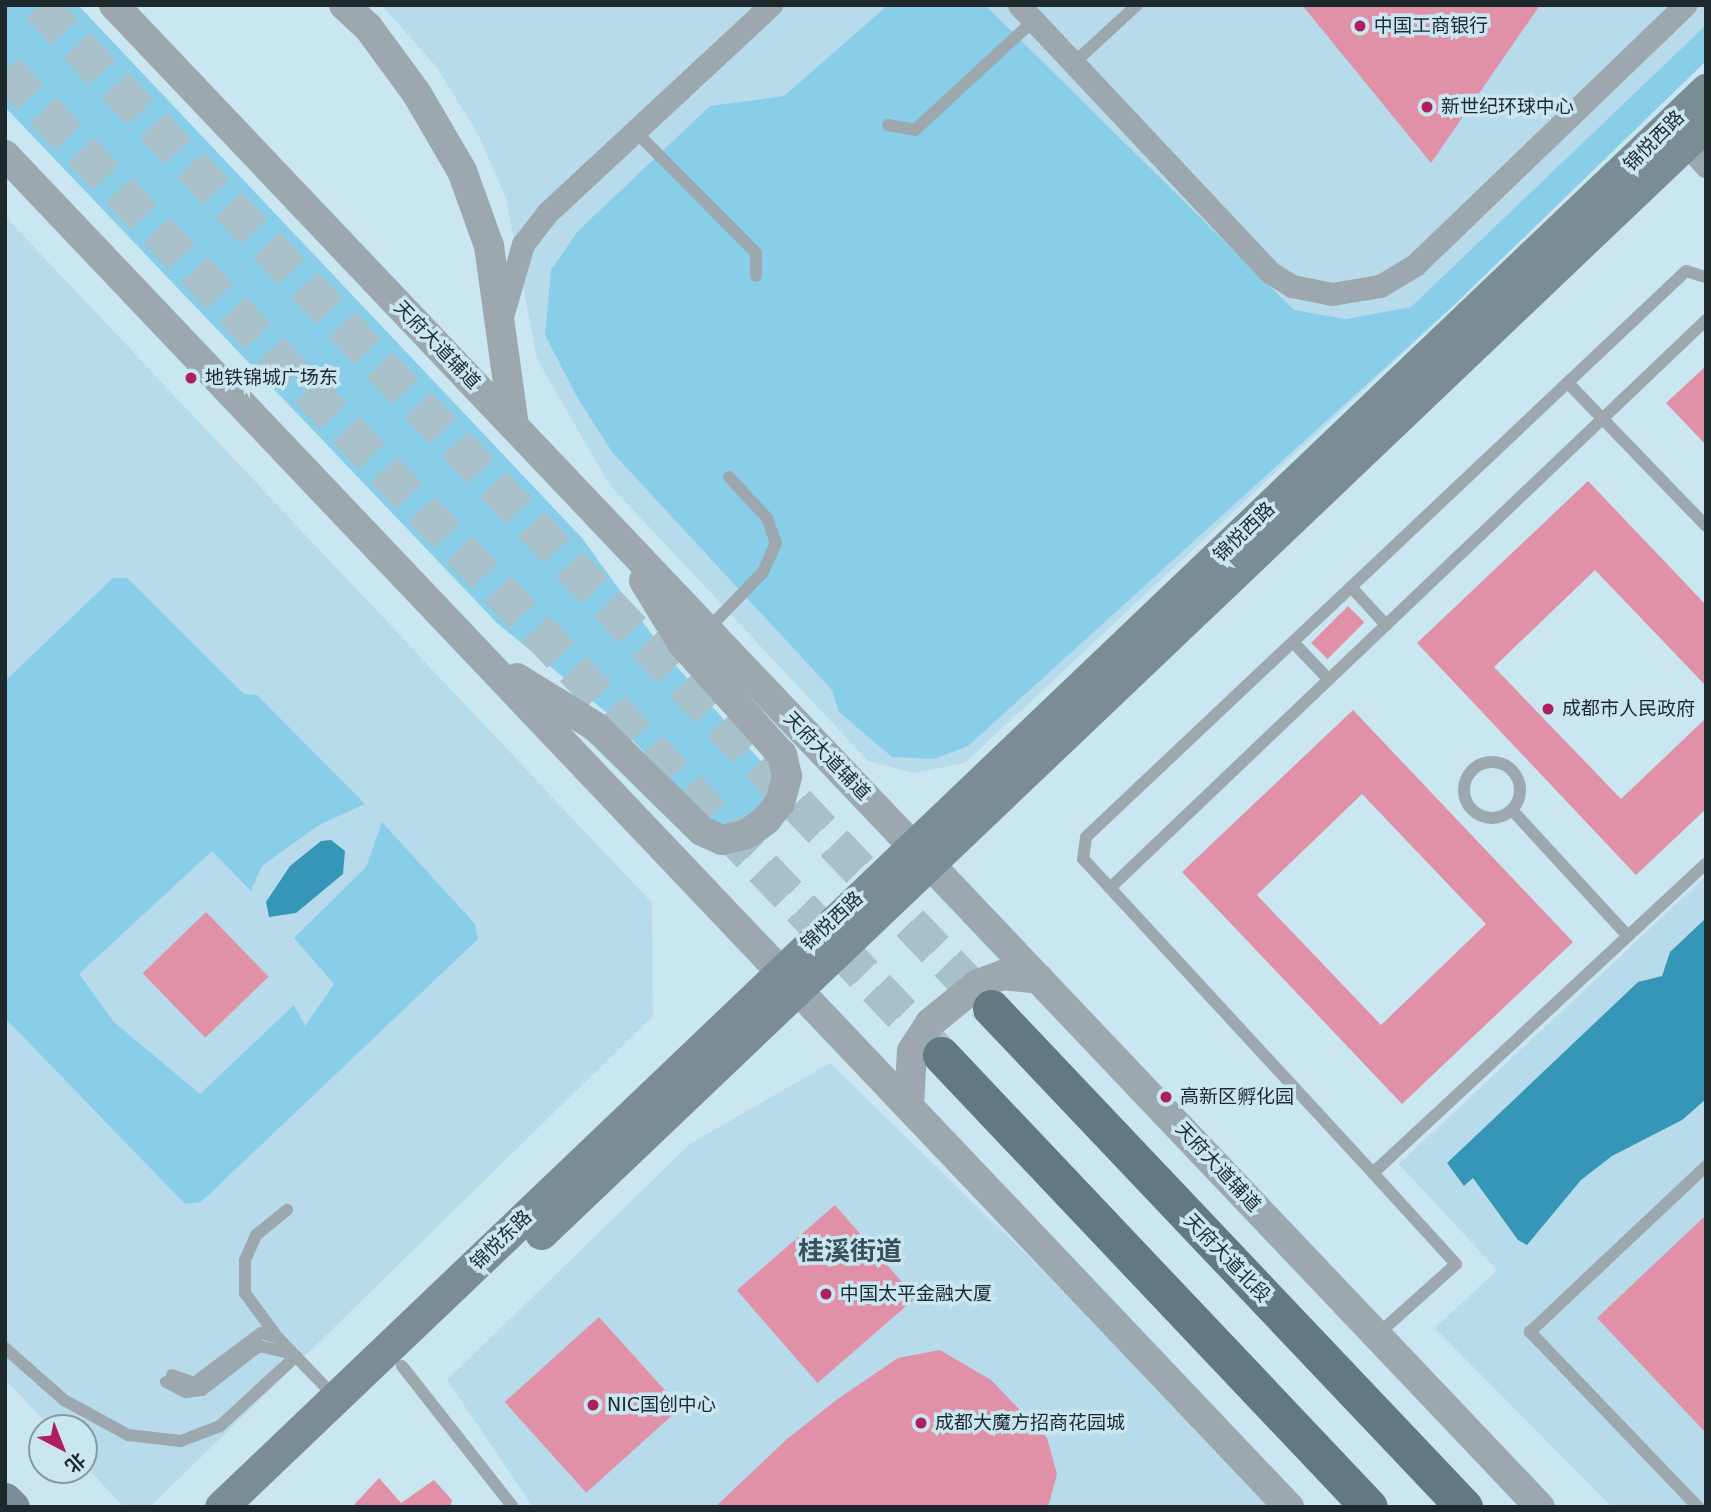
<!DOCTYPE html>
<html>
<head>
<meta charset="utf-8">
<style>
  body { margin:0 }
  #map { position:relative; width:1711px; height:1512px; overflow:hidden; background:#c9e6f1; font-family:"DejaVu Sans","Noto Sans SC",sans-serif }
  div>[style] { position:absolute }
  .built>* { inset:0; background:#b7dbea }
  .green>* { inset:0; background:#89cee9 }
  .water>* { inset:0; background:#3696b7 }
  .building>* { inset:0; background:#e091a8; transform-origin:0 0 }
  .primary-tunnel>* { height:37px; margin-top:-18.5px; transform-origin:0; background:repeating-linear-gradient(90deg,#a7c0ca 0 37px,transparent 0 55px) }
  .service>* { height:12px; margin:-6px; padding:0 6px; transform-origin:6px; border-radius:6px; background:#9ca8ad }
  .service>.ring { margin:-6px; padding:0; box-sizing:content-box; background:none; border:12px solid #9ca8ad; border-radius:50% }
  .minor>* { height:23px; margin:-11.5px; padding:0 11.5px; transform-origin:11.5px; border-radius:11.5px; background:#9ca8ad }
  .tertiary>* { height:30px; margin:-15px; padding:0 15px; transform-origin:15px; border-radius:15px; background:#9ca8ad }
  .secondary>* { height:33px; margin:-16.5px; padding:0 16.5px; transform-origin:16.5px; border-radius:16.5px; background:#7b8d94 }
  .primary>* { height:37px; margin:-18.5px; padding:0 18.5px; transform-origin:18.5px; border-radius:18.5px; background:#637982 }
  .dots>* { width:19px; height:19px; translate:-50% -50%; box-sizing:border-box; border:4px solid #c9e6f1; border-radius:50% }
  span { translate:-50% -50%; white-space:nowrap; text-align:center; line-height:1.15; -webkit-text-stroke:7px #c9e6f1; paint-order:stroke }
  .poi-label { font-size:19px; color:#1e292e }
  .left { translate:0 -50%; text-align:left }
  .street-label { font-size:19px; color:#1e292e }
  .district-label { font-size:26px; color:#39515b; font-weight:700 }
  .frame { position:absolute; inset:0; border:7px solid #1e292e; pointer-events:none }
  .north { position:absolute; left:28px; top:1414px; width:70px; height:70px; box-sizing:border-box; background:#c9e6f1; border:2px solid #859aa3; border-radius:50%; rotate:138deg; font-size:19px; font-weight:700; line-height:28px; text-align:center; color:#1e292e }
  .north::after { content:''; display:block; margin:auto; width:24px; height:32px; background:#ad205d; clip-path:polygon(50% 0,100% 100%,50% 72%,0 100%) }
</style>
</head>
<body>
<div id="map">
  <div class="built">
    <div style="clip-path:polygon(381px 5px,1706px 5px,1706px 61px,1453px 306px,965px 763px,914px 773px,868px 761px,609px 484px,537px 359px,506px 198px,479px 136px,436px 66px)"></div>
    <div style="clip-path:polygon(5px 216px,652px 903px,653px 1016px,150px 1507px,124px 1507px,84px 1464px,84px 1428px,51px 1428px,5px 1379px)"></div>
    <div style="clip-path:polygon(1706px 876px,1706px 1507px,1612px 1507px,1435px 1328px,1497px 1270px,1399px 1164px)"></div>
    <div style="clip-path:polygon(830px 1063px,1151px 1376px,1271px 1507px,533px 1507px,447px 1380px,690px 1144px)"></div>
  </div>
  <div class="green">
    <div style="clip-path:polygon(5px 5px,78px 5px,582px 538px,669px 658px,776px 778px,751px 827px,713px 826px,607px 713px,497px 623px,5px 107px)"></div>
    <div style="clip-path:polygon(888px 5px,985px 5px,1294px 310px,1346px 319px,1411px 307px,1706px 25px,1706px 61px,1453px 306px,968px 746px,934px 759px,892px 757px,839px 712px,832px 690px,612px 452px,577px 397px,545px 335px,551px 270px,578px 231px,710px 106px,784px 96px)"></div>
    <div style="clip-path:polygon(113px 578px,127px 578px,244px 694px,257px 695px,365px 804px,319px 825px,262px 866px,251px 891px,212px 851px,79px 974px,114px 1022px,200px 1094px,294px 1005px,305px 1026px,334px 984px,294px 938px,366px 867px,382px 822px,475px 924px,478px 939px,201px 1202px,185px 1204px,5px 1018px,5px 681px)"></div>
  </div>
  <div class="water">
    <div style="clip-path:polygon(331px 840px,345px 851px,343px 874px,296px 913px,269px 917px,266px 902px,290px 866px,321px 841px)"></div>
    <div style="clip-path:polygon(1706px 918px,1706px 1099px,1682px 1120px,1612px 1156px,1581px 1180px,1527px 1245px,1518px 1240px,1473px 1178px,1464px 1186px,1447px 1163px,1638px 982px,1662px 976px,1670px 952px)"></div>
  </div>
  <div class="building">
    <div style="clip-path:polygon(1302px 5px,1540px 5px,1431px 163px)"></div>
    <div style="clip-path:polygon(1706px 366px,1706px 445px,1666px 403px)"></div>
    <div style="clip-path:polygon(1588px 481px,1706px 605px,1706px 686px,1595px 570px,1494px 667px,1621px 799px,1706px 718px,1706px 809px,1636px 875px,1417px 643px)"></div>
    <div style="left:1348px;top:606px;width:23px;height:52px;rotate:45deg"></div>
    <div style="clip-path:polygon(evenodd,1353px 710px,1573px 942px,1402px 1104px,1182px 872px,1353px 710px,1362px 794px,1486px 924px,1381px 1025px,1257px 895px,1362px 794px)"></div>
    <div style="left:206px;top:912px;width:90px;height:88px;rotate:46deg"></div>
    <div style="left:835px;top:1205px;width:123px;height:130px;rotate:49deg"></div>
    <div style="clip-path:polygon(1706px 1215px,1706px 1433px,1597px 1318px)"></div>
    <div style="left:599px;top:1317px;width:122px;height:127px;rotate:48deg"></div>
    <div style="clip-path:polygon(940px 1350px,991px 1380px,1047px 1438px,1057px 1474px,1048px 1507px,715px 1507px,787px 1439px,839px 1398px,898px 1358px)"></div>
    <div style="clip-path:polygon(379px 1478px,401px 1503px,434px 1480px,452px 1500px,451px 1505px,352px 1507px)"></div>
  </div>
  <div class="primary-tunnel">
    <div style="left:39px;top:5px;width:1383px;rotate:46.49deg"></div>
    <div style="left:5px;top:70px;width:1359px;rotate:46.46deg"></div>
  </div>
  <div class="service">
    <div style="left:1076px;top:61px;width:83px;rotate:-42.6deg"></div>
    <div style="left:888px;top:125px;width:27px;rotate:10deg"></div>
    <div style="left:915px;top:130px;width:162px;rotate:-42.7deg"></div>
    <div style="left:636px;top:132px;width:170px;rotate:45.2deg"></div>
    <div style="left:756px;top:253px;width:23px;rotate:90deg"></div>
    <div style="left:1568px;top:383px;width:199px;rotate:46deg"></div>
    <div style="left:1351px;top:587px;width:52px;rotate:47.4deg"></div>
    <div style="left:708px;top:629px;width:79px;rotate:-46deg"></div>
    <div style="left:763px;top:572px;width:32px;rotate:-66deg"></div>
    <div style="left:776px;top:543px;width:27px;rotate:-110deg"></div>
    <div style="left:767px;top:518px;width:56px;rotate:-132.8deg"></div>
    <div style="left:1293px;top:642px;width:52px;rotate:46.5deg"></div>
    <div class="ring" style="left:1464px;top:762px;width:44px;height:44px"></div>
    <div style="left:1512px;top:810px;width:171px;rotate:47.4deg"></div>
    <div style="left:1110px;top:888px;width:823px;rotate:-43.62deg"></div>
    <div style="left:1373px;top:1173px;width:427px;rotate:-132.7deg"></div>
    <div style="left:1083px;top:859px;width:22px;rotate:-82deg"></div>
    <div style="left:1086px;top:837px;width:825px;rotate:-43.33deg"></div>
    <div style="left:1686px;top:271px;width:21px;rotate:17deg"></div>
    <div style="left:1377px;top:1335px;width:106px;rotate:-41.9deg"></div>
    <div style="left:1456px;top:1264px;width:123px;rotate:-132.4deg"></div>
    <div style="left:1373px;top:1173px;width:454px;rotate:-42.9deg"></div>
    <div style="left:278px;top:1338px;width:56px;rotate:-126.3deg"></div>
    <div style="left:245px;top:1293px;width:33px;rotate:-90deg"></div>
    <div style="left:245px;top:1260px;width:27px;rotate:-66deg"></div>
    <div style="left:256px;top:1235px;width:40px;rotate:-39deg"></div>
    <div style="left:5px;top:1348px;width:79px;rotate:41.4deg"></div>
    <div style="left:64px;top:1400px;width:73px;rotate:28.7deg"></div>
    <div style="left:128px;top:1435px;width:53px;rotate:6.5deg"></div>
    <div style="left:181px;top:1441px;width:42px;rotate:-21deg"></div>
    <div style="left:220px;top:1426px;width:103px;rotate:-42.6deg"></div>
    <div style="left:402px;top:1366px;width:179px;rotate:51.8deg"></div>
    <div style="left:172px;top:1375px;width:23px;rotate:20deg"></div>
    <div style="left:194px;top:1383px;width:84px;rotate:-36.7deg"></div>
    <div style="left:261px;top:1333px;width:18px;rotate:16deg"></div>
    <div style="left:278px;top:1338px;width:83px;rotate:46deg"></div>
    <div style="left:166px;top:1382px;width:22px;rotate:27deg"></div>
    <div style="left:186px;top:1392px;width:16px;rotate:-7deg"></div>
    <div style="left:202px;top:1390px;width:72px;rotate:-37.7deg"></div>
    <div style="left:259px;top:1346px;width:32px;rotate:13deg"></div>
    <div style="left:1698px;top:1507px;width:243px;rotate:-133.8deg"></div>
    <div style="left:1530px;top:1332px;width:242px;rotate:-43.3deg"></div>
  </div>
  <div class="minor">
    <div style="left:1019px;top:5px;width:368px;rotate:46.8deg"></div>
    <div style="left:1271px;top:273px;width:25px;rotate:32deg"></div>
    <div style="left:1292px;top:286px;width:41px;rotate:11.3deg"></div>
    <div style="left:1332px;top:294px;width:49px;rotate:-9.5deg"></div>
    <div style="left:1380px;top:286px;width:41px;rotate:-31deg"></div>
    <div style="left:1415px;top:265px;width:375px;rotate:-43.9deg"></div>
    <div style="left:1686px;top:144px;width:30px;rotate:48deg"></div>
    <div style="left:503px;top:313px;width:72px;rotate:-73.8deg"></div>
    <div style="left:523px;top:244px;width:39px;rotate:-52deg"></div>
    <div style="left:547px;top:213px;width:306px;rotate:-42.9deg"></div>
  </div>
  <div class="tertiary">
    <div style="left:114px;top:5px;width:2071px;rotate:46.49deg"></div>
    <div style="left:344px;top:5px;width:33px;rotate:43deg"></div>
    <div style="left:368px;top:27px;width:83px;rotate:53.8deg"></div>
    <div style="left:417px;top:94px;width:89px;rotate:59.7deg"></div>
    <div style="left:462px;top:171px;width:80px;rotate:70.2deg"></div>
    <div style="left:489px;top:246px;width:182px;rotate:82.1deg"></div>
    <div style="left:5px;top:155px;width:1865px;rotate:46.48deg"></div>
    <div style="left:517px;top:678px;width:93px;rotate:31.8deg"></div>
    <div style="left:596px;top:727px;width:148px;rotate:44.5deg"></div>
    <div style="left:702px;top:831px;width:22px;rotate:24deg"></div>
    <div style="left:722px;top:840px;width:26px;rotate:-13deg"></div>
    <div style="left:747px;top:834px;width:24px;rotate:-36deg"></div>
    <div style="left:766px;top:820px;width:22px;rotate:-51deg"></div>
    <div style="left:780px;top:803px;width:28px;rotate:-75deg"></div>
    <div style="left:787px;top:776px;width:22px;rotate:-103deg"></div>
    <div style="left:782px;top:755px;width:150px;rotate:-131.8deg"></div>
    <div style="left:682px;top:643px;width:73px;rotate:-121.5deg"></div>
    <div style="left:909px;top:1106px;width:55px;rotate:-86.9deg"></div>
    <div style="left:912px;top:1051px;width:33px;rotate:-57deg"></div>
    <div style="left:930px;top:1023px;width:62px;rotate:-39.1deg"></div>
    <div style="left:978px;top:984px;width:27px;rotate:-20deg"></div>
    <div style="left:1003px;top:975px;width:36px;rotate:6deg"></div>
  </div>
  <div class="secondary">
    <div style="left:541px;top:1233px;width:1608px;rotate:-43.59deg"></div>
    <div style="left:5px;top:1499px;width:11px;rotate:45deg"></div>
    <div style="left:221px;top:1507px;width:2053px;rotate:-43.66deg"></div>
  </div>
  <div class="primary">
    <div style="left:991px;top:1008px;width:688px;rotate:46.53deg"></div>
    <div style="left:941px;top:1055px;width:622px;rotate:46.56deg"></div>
  </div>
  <div class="dots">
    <div style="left:1360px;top:26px;background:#ad205d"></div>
    <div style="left:1427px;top:107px;background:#ad205d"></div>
    <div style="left:191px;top:378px;background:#ad205d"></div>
    <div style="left:1548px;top:709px;background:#ad205d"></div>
    <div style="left:1166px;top:1097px;background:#ad205d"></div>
    <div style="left:826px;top:1294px;background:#ad205d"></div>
    <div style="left:593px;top:1405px;background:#ad205d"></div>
    <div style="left:921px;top:1423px;background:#ad205d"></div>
  </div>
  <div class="poi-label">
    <span class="left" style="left:1374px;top:26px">中国工商银行</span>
    <span class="left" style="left:1441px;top:107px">新世纪环球中心</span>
    <span class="left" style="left:205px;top:378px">地铁锦城广场东</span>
    <span class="left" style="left:1562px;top:709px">成都市人民政府</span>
    <span class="left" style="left:1180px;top:1097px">高新区孵化园</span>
    <span class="left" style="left:840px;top:1294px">中国太平金融大厦</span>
    <span class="left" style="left:607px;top:1405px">NIC国创中心</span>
    <span class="left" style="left:935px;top:1423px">成都大魔方招商花园城</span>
  </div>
  <div class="street-label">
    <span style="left:1654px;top:141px;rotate:-45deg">锦悦西路</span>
    <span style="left:437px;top:345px;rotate:46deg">天府大道辅道</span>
    <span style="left:1244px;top:532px;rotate:-44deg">锦悦西路</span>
    <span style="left:827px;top:756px;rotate:46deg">天府大道辅道</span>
    <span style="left:832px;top:921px;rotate:-43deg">锦悦西路</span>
    <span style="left:1218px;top:1167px;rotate:47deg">天府大道辅道</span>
    <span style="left:501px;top:1240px;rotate:-44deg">锦悦东路</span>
    <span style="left:1227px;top:1258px;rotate:46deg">天府大道北段</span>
  </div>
  <div class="district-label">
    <span style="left:850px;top:1252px">桂溪街道</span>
  </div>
  <div class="frame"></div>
  <div class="north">北</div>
</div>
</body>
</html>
